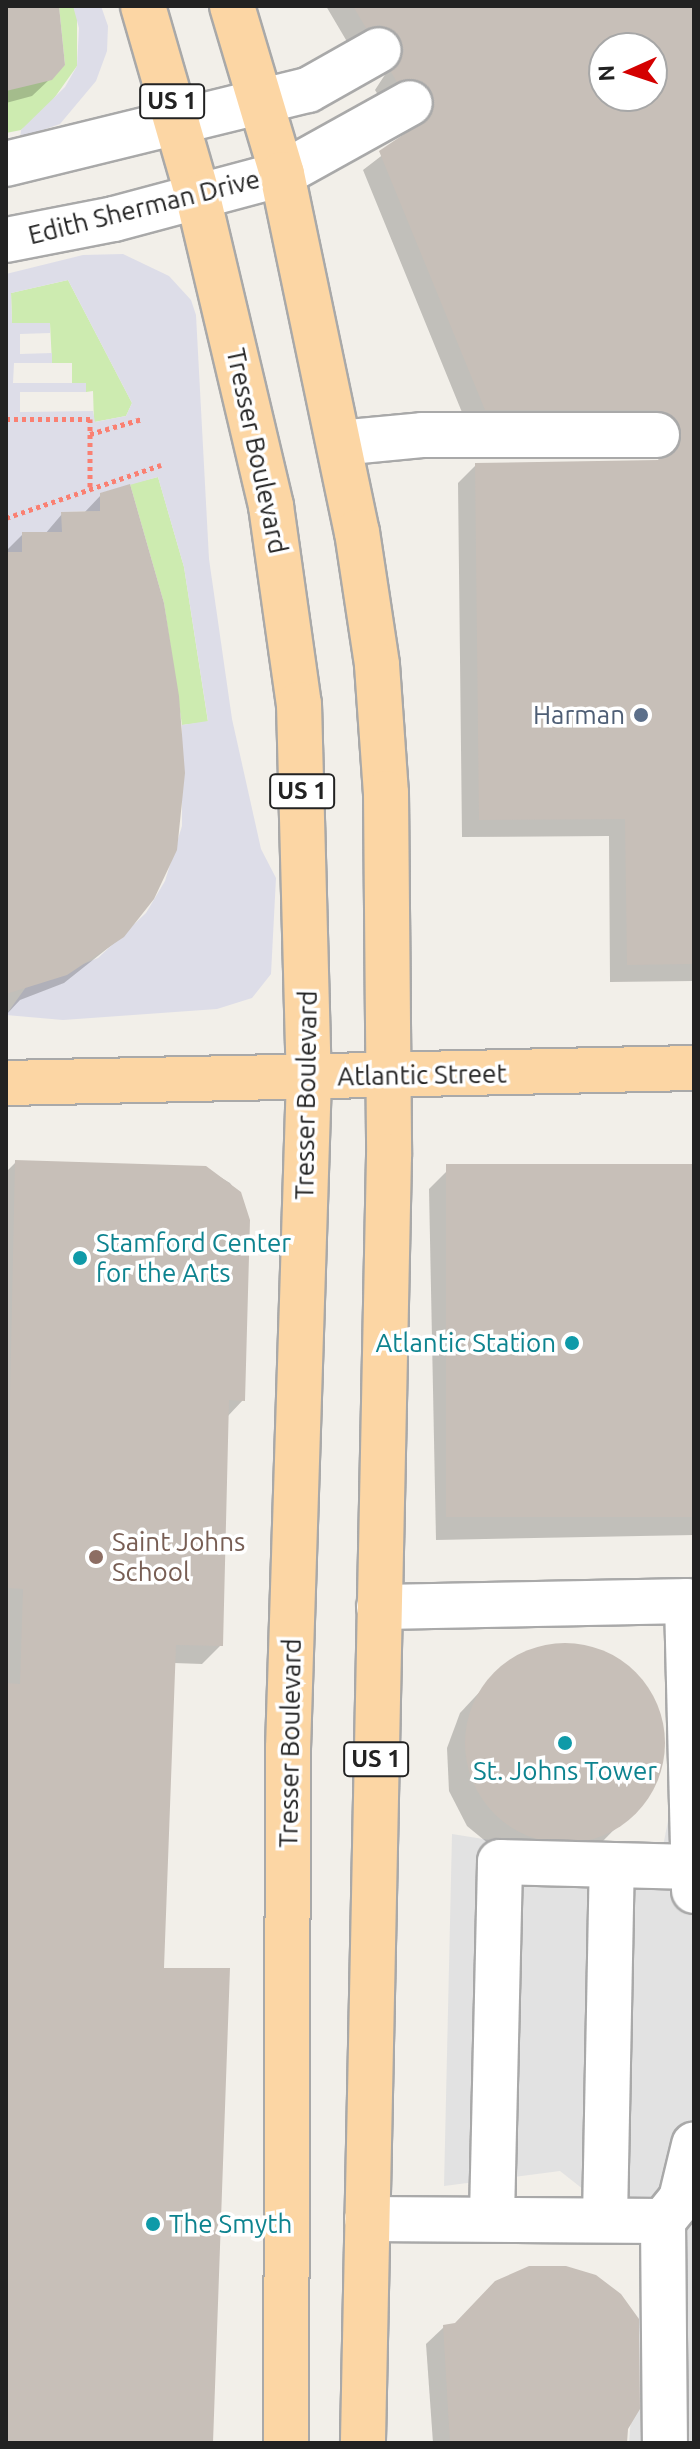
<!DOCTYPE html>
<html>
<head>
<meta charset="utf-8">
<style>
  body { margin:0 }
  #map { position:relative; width:700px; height:2449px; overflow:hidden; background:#f2efe9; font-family:Ubuntu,sans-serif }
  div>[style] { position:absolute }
  .grass>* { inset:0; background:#cdebb0 }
  .parking>* { inset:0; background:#e2e2e2 }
  .plaza>* { inset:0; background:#dddde8 }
  .shadow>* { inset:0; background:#0003 }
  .building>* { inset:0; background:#c7bfb8; transform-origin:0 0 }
  .round { border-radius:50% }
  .path>* { height:5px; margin-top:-2.5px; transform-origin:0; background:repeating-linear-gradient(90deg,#fa8072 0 4px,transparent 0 8px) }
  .roads { filter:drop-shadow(2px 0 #a9a9a9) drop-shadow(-2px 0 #a9a9a9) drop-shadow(0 2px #a9a9a9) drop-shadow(0 -2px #a9a9a9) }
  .minor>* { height:44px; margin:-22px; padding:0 22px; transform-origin:22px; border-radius:22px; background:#fff }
  .major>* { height:44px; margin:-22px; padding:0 22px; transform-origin:22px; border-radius:22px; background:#fcd6a4 }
  .dots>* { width:22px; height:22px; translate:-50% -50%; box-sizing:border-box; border:4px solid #fff; border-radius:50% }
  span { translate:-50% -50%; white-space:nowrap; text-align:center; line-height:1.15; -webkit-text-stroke:7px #fff; paint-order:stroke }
  .shield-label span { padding:2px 6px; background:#fff; border:2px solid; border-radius:6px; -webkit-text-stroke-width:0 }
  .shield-label { font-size:24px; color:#222; font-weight:700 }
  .street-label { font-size:26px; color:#222 }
  .service-label { font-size:26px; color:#4e5e75 }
  .right { translate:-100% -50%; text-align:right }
  .culture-label { font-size:26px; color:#0d838f }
  .left { translate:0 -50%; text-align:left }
  .education-label { font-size:26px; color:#785e54 }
  .frame { position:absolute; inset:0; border:8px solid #222; pointer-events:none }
  .north { position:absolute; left:588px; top:32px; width:80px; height:80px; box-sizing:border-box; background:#fff; border:2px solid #a7a7a7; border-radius:50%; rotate:267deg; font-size:22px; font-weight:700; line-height:32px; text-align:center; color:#222 }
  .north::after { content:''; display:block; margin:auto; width:28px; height:36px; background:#d40000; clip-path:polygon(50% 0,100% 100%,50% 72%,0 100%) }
</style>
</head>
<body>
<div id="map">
  <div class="grass">
    <div style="clip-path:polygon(59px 6px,73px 6px,77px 13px,77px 66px,45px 111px,21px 130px,6px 133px,6px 91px,65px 65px)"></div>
    <div style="clip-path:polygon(68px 280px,132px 403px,126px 416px,94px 422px,93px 391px,86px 392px,86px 383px,72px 383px,72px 363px,52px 363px,50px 323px,12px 323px,11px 293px)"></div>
    <div style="clip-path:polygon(158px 477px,184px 567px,208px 722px,182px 725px,164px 603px,130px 484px)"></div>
  </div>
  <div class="parking">
    <div style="clip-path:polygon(691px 1703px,694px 2443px,629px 2443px,645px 2238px,560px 2171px,444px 2186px,452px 1834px,659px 1867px)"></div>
  </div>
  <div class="plaza">
    <div style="clip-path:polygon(73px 6px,101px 6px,108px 26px,107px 51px,96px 81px,60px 124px,20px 138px,21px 130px,65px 87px,77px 66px,79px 28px)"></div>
    <div style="clip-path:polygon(evenodd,123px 254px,169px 276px,191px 300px,196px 315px,209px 559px,232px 719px,261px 849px,276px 878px,271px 974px,252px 998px,217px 1009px,63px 1020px,6px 1015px,26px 987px,98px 958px,146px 913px,165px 881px,182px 826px,182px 725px,208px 721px,184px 567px,158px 477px,101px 493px,100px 511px,62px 512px,62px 532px,22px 532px,22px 552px,6px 552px,6px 274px,83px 255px,123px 254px,68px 280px,132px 403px,126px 416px,95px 422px,93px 411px,20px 412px,20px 392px,86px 392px,86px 383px,13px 383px,14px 363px,52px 363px,52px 353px,20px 354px,20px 334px,50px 333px,50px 323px,12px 323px,11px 293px,68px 280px)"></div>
  </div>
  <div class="shadow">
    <div style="clip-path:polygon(6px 6px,57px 6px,50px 79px,32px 96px,6px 103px)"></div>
    <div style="clip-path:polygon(evenodd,326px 6px,694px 6px,694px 981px,610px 982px,609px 836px,462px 837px,458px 483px,476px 465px,658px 462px,662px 441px,468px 427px,363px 170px,415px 130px,416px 109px,380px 98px,375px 90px,388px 70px,349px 45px,326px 6px,604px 48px,652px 48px,652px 96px,604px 96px,604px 48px)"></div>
    <div style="clip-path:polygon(101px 495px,123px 936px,64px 983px,20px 1000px,6px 1015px,6px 551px,23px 534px,45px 534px,62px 514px,83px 514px)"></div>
    <div style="clip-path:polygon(16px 1162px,205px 1168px,230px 1183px,244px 1202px,243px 1400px,227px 1417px,221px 1645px,202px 1664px,174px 1663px,162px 1970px,211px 2443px,6px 2443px,6px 1172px)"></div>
    <div style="clip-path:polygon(694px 1166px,694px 1535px,436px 1540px,429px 1189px,447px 1171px)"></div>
    <div style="clip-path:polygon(579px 1647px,610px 1657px,643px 1683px,658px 1714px,663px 1749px,648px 1795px,601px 1843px,495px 1849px,467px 1826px,449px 1791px,447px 1748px,460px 1713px,501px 1669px,535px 1649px)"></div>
    <div style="clip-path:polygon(444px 2327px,626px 2428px,625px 2443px,433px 2443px,426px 2344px)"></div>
  </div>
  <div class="building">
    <div style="clip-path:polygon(6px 6px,59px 6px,65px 65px,52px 80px,6px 91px)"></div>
    <div style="clip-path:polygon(evenodd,353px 6px,694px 6px,694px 964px,627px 965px,625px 819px,479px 820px,475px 463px,658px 460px,679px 447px,679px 423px,657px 410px,485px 410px,379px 151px,431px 116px,432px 92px,422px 81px,397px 82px,391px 72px,404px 51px,400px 37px,380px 25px,366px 28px,353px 6px,604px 48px,652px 48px,652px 96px,604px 96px,604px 48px)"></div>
    <div style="clip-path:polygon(130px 484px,164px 603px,179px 696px,185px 773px,177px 850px,154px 899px,124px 937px,67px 975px,6px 994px,6px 552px,22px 552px,22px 532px,62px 532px,61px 512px,100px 511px,100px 493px)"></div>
    <div style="clip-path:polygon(15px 1160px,206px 1166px,241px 1192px,250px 1220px,245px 1401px,229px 1400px,223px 1646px,176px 1645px,164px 1968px,230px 1968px,213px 2443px,6px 2443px,6px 1683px,20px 1684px,23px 1589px,6px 1588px)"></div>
    <div style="left:694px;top:1164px;width:353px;height:248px;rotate:90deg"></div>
    <div class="round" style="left:465px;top:1643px;width:200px;height:200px"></div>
    <div style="clip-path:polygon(529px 2266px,566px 2266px,596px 2275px,621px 2294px,639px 2319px,640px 2409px,628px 2429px,627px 2443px,450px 2443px,443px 2325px,455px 2323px,495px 2281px)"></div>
  </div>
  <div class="path">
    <div style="left:6px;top:419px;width:84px"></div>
    <div style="left:90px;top:419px;width:70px;rotate:90deg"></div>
    <div style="left:90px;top:434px;width:54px;rotate:-16.1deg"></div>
    <div style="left:6px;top:518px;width:164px;rotate:-18.9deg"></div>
  </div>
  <div class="roads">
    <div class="minor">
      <div style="left:6px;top:164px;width:311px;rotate:-13.8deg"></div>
      <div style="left:308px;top:90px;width:81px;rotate:-29.4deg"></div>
      <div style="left:6px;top:240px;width:110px;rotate:-11deg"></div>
      <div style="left:114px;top:219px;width:174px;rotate:-15deg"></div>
      <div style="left:282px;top:174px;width:146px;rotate:-29deg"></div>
      <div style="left:339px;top:443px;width:83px;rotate:-5.5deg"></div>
      <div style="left:422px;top:435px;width:235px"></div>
      <div style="left:379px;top:1607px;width:308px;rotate:-1.1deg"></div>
      <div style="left:687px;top:1601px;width:290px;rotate:88.6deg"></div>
      <div style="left:492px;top:2217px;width:355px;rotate:-88.7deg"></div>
      <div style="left:500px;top:1862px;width:190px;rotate:1.5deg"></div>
      <div style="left:367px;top:2219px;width:296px;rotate:0.4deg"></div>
      <div style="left:663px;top:2221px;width:28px;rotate:-51deg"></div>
      <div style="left:681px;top:2199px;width:56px;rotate:-76.5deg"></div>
      <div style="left:605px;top:2219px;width:354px;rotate:-88.9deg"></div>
      <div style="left:663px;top:2221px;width:222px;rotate:89.5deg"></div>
    </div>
    <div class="major">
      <div style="left:143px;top:6px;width:199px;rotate:73.9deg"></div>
      <div style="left:198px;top:197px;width:318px;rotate:76.7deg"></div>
      <div style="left:271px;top:506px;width:200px;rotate:82deg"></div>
      <div style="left:299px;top:704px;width:373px;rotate:88.5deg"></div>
      <div style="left:309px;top:1077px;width:671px;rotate:91.79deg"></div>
      <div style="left:288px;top:1748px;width:695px;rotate:90.16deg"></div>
      <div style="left:232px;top:6px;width:175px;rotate:73.4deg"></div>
      <div style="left:282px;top:174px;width:366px;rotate:78.2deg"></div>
      <div style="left:357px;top:532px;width:134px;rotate:81.4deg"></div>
      <div style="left:377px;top:665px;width:128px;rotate:86deg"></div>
      <div style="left:386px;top:793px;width:363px;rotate:89.5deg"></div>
      <div style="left:389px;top:1156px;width:1287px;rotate:91.16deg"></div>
      <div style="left:6px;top:1083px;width:688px;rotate:-1.25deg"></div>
    </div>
  </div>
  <div class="dots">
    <div style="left:641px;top:715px;background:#5c6f8a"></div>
    <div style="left:80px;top:1258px;background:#0f9aa8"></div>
    <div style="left:572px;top:1343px;background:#0f9aa8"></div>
    <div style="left:96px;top:1557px;background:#8d6e63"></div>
    <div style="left:565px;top:1743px;background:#0f9aa8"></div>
    <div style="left:153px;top:2224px;background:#0f9aa8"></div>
  </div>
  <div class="shield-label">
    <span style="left:172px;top:101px">US 1</span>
    <span style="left:302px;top:791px">US 1</span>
    <span style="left:376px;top:1759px">US 1</span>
  </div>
  <div class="street-label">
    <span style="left:144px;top:207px;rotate:-14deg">Edith Sherman Drive</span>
    <span style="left:257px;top:451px;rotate:78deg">Tresser Boulevard</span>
    <span style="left:422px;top:1075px;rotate:-1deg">Atlantic Street</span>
    <span style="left:306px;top:1095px;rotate:-89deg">Tresser Boulevard</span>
    <span style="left:290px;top:1743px;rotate:-89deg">Tresser Boulevard</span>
  </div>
  <div class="service-label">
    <span class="right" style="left:625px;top:715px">Harman</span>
  </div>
  <div class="culture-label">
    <span class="left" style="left:96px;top:1258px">Stamford Center<br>for the Arts</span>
    <span class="right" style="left:556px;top:1343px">Atlantic Station</span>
    <span style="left:565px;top:1771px">St. Johns Tower</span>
    <span class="left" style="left:169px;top:2224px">The Smyth</span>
  </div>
  <div class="education-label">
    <span class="left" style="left:112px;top:1557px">Saint Johns<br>School</span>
  </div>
  <div class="frame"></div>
  <div class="north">N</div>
</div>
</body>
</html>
